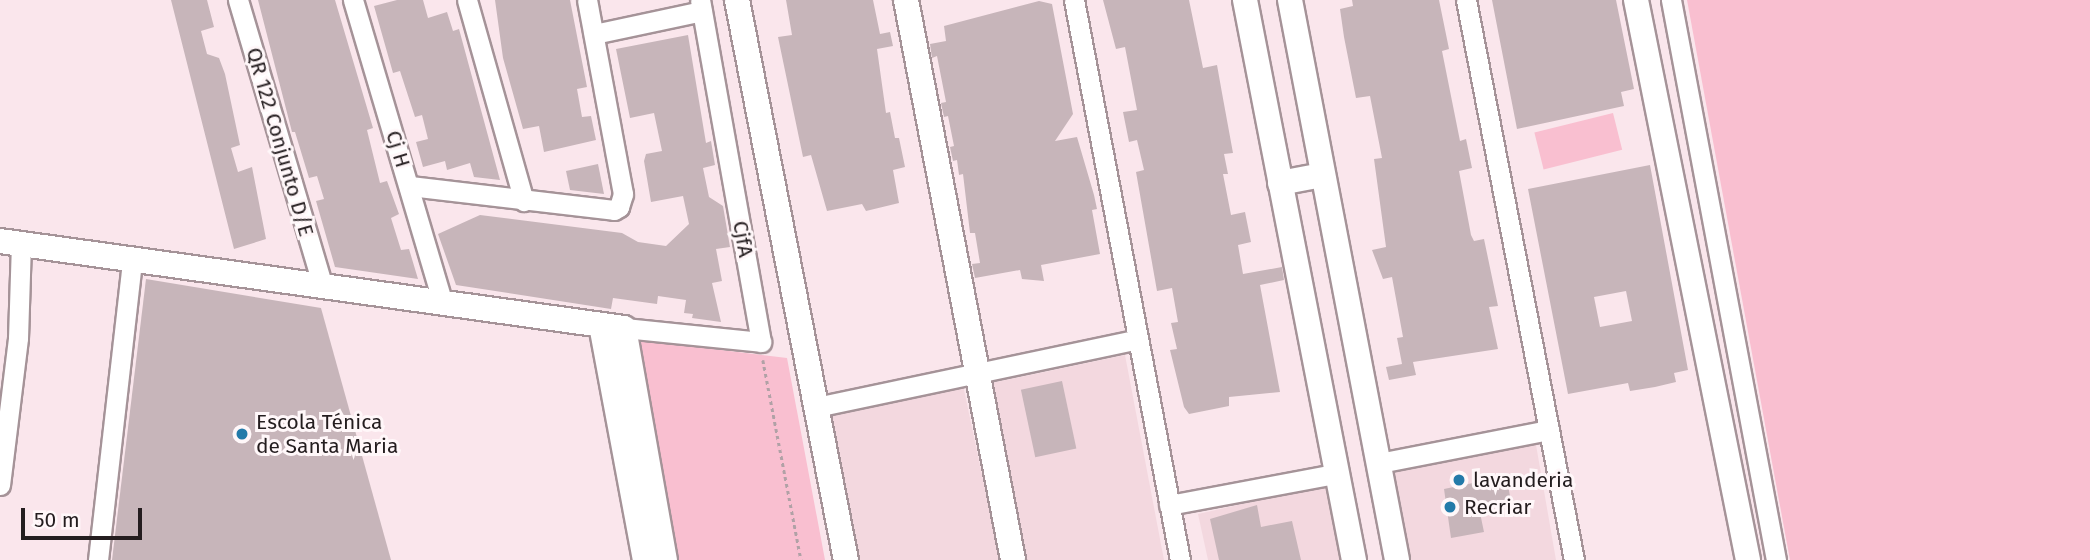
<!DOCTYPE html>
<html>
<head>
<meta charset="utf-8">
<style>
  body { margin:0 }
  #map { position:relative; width:2090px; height:560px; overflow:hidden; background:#fae6ec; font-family:"Fira Sans",sans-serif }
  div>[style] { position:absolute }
  .built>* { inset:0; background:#f3d8df }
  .green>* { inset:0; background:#f9bfd0; transform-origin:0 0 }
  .building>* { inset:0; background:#c7b5ba; transform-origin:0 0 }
  .path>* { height:2.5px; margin-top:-1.25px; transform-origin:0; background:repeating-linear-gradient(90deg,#b1a1a6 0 3.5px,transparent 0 7px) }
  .roads { filter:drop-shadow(2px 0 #a59398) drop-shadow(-2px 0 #a59398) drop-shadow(0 2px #a59398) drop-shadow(0 -2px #a59398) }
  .minor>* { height:19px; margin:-9.5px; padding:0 9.5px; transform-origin:9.5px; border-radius:9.5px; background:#fff }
  .tertiary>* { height:24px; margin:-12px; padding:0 12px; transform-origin:12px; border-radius:12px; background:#fff }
  .dots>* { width:19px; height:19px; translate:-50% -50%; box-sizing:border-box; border:4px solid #fff7f9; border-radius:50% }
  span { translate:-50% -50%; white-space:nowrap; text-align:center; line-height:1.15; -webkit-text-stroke:6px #fff7f9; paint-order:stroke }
  .street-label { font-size:21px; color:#241d1f }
  .poi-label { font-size:21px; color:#241d1f }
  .left { translate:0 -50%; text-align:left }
  .scale { position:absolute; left:21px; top:508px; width:121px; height:32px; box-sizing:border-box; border:4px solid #241d1f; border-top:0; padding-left:9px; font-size:21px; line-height:24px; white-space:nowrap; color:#241d1f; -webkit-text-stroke:5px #fff7f9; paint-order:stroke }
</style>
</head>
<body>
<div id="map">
  <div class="built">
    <div style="clip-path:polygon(1125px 355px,1164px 560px,1024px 560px,987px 384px)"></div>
    <div style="clip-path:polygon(963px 385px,1000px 560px,856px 560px,825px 412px)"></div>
    <div style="clip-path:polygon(1535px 439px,1556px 560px,1410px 560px,1392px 473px)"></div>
    <div style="clip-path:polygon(1327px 485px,1342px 560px,1208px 560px,1198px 514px)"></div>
  </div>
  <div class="green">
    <div style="clip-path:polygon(1687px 0,2090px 0,2090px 560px,1790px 560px)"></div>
    <div style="left:1613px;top:113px;width:38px;height:81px;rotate:76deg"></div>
    <div style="clip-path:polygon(640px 340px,787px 358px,825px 560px,675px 560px,636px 349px)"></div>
  </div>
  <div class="building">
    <div style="clip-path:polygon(171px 0,207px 0,214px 27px,201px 31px,207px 54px,219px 58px,225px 74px,240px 145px,231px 148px,238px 172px,252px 167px,266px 239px,234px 249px)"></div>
    <div style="clip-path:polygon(258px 0,335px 0,373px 128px,367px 130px,380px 183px,387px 181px,399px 214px,391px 218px,401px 250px,409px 249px,418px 279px,335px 267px,316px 201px,324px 199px,317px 176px,309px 178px,295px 132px,292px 132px)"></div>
    <div style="clip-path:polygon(397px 0,423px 0,428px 18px,447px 12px,453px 31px,459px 29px,500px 180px,474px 177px,470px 163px,447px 170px,445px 161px,423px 167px,416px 142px,428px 139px,422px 115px,415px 117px,400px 71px,393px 73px,374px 6px)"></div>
    <div style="clip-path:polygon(495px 0,570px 0,587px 87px,577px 89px,582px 117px,591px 116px,596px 140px,544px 152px,539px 126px,523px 129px,503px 58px)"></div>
    <div style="clip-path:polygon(786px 0,873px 0,880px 34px,890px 32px,893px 46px,877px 49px,886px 113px,890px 112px,895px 138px,899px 138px,905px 167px,893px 170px,899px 203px,866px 211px,862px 204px,827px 211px,811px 155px,803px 157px,778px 37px,792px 35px)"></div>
    <div style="clip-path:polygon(1103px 0,1189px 0,1203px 68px,1217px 65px,1222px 93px,1233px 153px,1224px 154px,1228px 174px,1223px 174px,1231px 215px,1245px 212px,1251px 242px,1238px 245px,1243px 274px,1282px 267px,1284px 280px,1260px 285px,1280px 392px,1229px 397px,1229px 406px,1189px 414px,1184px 407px,1170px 350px,1177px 349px,1171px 323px,1178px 322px,1172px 288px,1157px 291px,1136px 172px,1144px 170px,1137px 140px,1129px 142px,1123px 112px,1137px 110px,1125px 47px,1116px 49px)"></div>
    <div style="clip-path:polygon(1352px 0,1439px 0,1449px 49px,1442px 51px,1460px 141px,1466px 139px,1472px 168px,1459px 171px,1471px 235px,1474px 241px,1484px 239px,1498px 306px,1489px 307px,1498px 349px,1413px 362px,1416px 375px,1389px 380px,1386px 367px,1402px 364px,1397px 338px,1403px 337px,1392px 277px,1383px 279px,1372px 250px,1386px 247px,1374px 159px,1382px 158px,1370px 96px,1356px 98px,1344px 37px,1340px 9px,1353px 6px)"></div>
    <div style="clip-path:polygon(1492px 0,1616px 0,1634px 89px,1621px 92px,1624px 106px,1517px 129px)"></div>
    <div style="clip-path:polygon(1039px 1px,1052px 4px,1073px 114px,1055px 141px,1077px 137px,1094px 195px,1097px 209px,1092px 210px,1100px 254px,1041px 265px,1044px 281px,1022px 279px,1020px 270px,975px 278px,972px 264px,980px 263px,975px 233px,970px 233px,963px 174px,959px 175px,957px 160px,953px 161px,950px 147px,954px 146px,948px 116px,944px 117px,941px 103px,946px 102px,937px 56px,932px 58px,930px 44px,946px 41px,944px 26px)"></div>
    <div style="clip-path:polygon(688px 35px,706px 143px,711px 141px,715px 165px,703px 168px,709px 197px,723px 206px,730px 247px,716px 249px,722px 281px,712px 283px,721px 322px,692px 318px,693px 314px,684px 313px,686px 300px,658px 296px,657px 304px,613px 298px,611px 309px,456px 285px,438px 234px,480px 215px,622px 233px,638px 242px,666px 246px,689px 224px,683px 196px,651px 202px,644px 161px,646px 154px,662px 151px,654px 113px,630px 118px,616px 49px)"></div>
    <div style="clip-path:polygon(598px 164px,604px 194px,570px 190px,566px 171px)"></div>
    <div style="clip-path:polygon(evenodd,1650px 165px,1688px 370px,1674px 373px,1676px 382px,1655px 387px,1630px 391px,1628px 383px,1568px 394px,1528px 189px,1650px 165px,1626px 291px,1632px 321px,1600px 327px,1594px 297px,1626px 291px)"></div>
    <div style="clip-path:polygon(146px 279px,321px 308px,391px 560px,112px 560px)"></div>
    <div style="left:1062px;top:381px;width:69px;height:42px;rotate:78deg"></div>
    <div style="clip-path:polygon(1497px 478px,1507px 479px,1511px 502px,1479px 508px,1484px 532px,1451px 538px,1444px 489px)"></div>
    <div style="clip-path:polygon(1257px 505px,1261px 527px,1292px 521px,1301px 560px,1219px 560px,1210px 519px)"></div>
  </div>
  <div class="path">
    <div style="left:763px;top:360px;width:204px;rotate:79.2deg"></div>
  </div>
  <div class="roads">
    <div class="minor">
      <div style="left:238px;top:0;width:295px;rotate:73.5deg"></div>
      <div style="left:353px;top:0;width:313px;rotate:73.5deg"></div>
      <div style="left:467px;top:0;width:209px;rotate:74.2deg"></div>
      <div style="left:1074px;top:0;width:570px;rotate:79.28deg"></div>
      <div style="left:1466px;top:0;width:570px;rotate:79.08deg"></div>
      <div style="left:1671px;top:0;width:570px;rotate:79.38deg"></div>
      <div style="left:594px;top:34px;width:110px;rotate:-12deg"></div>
      <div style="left:410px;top:186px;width:205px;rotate:6.7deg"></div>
      <div style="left:614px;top:210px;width:6px;rotate:-31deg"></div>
      <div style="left:619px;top:207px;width:14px;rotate:-73deg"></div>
      <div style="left:623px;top:194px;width:197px;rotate:-100.5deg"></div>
      <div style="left:624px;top:328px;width:138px;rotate:5.8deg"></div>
      <div style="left:761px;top:342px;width:347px;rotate:-100.1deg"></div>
      <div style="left:816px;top:407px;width:329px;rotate:-11.9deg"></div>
      <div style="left:1379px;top:463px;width:173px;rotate:-11deg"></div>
      <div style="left:0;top:485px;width:148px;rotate:-83deg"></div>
      <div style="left:18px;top:338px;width:94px;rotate:-88.2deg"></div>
      <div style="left:1169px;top:505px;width:169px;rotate:-10.6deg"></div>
      <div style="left:98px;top:560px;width:301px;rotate:-83.5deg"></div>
    </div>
    <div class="tertiary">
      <div style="left:737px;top:0;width:571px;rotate:78.99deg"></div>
      <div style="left:906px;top:0;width:570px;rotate:79.18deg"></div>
      <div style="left:1245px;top:0;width:571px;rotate:78.99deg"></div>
      <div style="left:1290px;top:0;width:570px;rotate:79.18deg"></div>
      <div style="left:1636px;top:0;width:571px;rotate:78.69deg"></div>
      <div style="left:1280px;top:183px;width:43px;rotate:-10.8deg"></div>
      <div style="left:0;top:241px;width:630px;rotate:7.94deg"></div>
      <div style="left:624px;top:328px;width:236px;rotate:80deg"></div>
      <div style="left:601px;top:325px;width:239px;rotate:79.4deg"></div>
    </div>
  </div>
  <div class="dots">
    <div style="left:242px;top:434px;background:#237aa9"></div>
    <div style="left:1459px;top:480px;background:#237aa9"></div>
    <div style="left:1450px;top:507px;background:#237aa9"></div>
  </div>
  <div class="street-label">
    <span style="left:280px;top:142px;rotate:74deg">QR 122 Conjunto D/E</span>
    <span style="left:398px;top:149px;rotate:73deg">Cj H</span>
    <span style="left:743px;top:239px;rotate:80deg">CjfA</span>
  </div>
  <div class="poi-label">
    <span class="left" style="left:256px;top:434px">Escola Ténica<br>de Santa Maria</span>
    <span class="left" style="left:1473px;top:480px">lavanderia</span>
    <span class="left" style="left:1464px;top:507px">Recriar</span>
  </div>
  <div class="scale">50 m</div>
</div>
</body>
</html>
